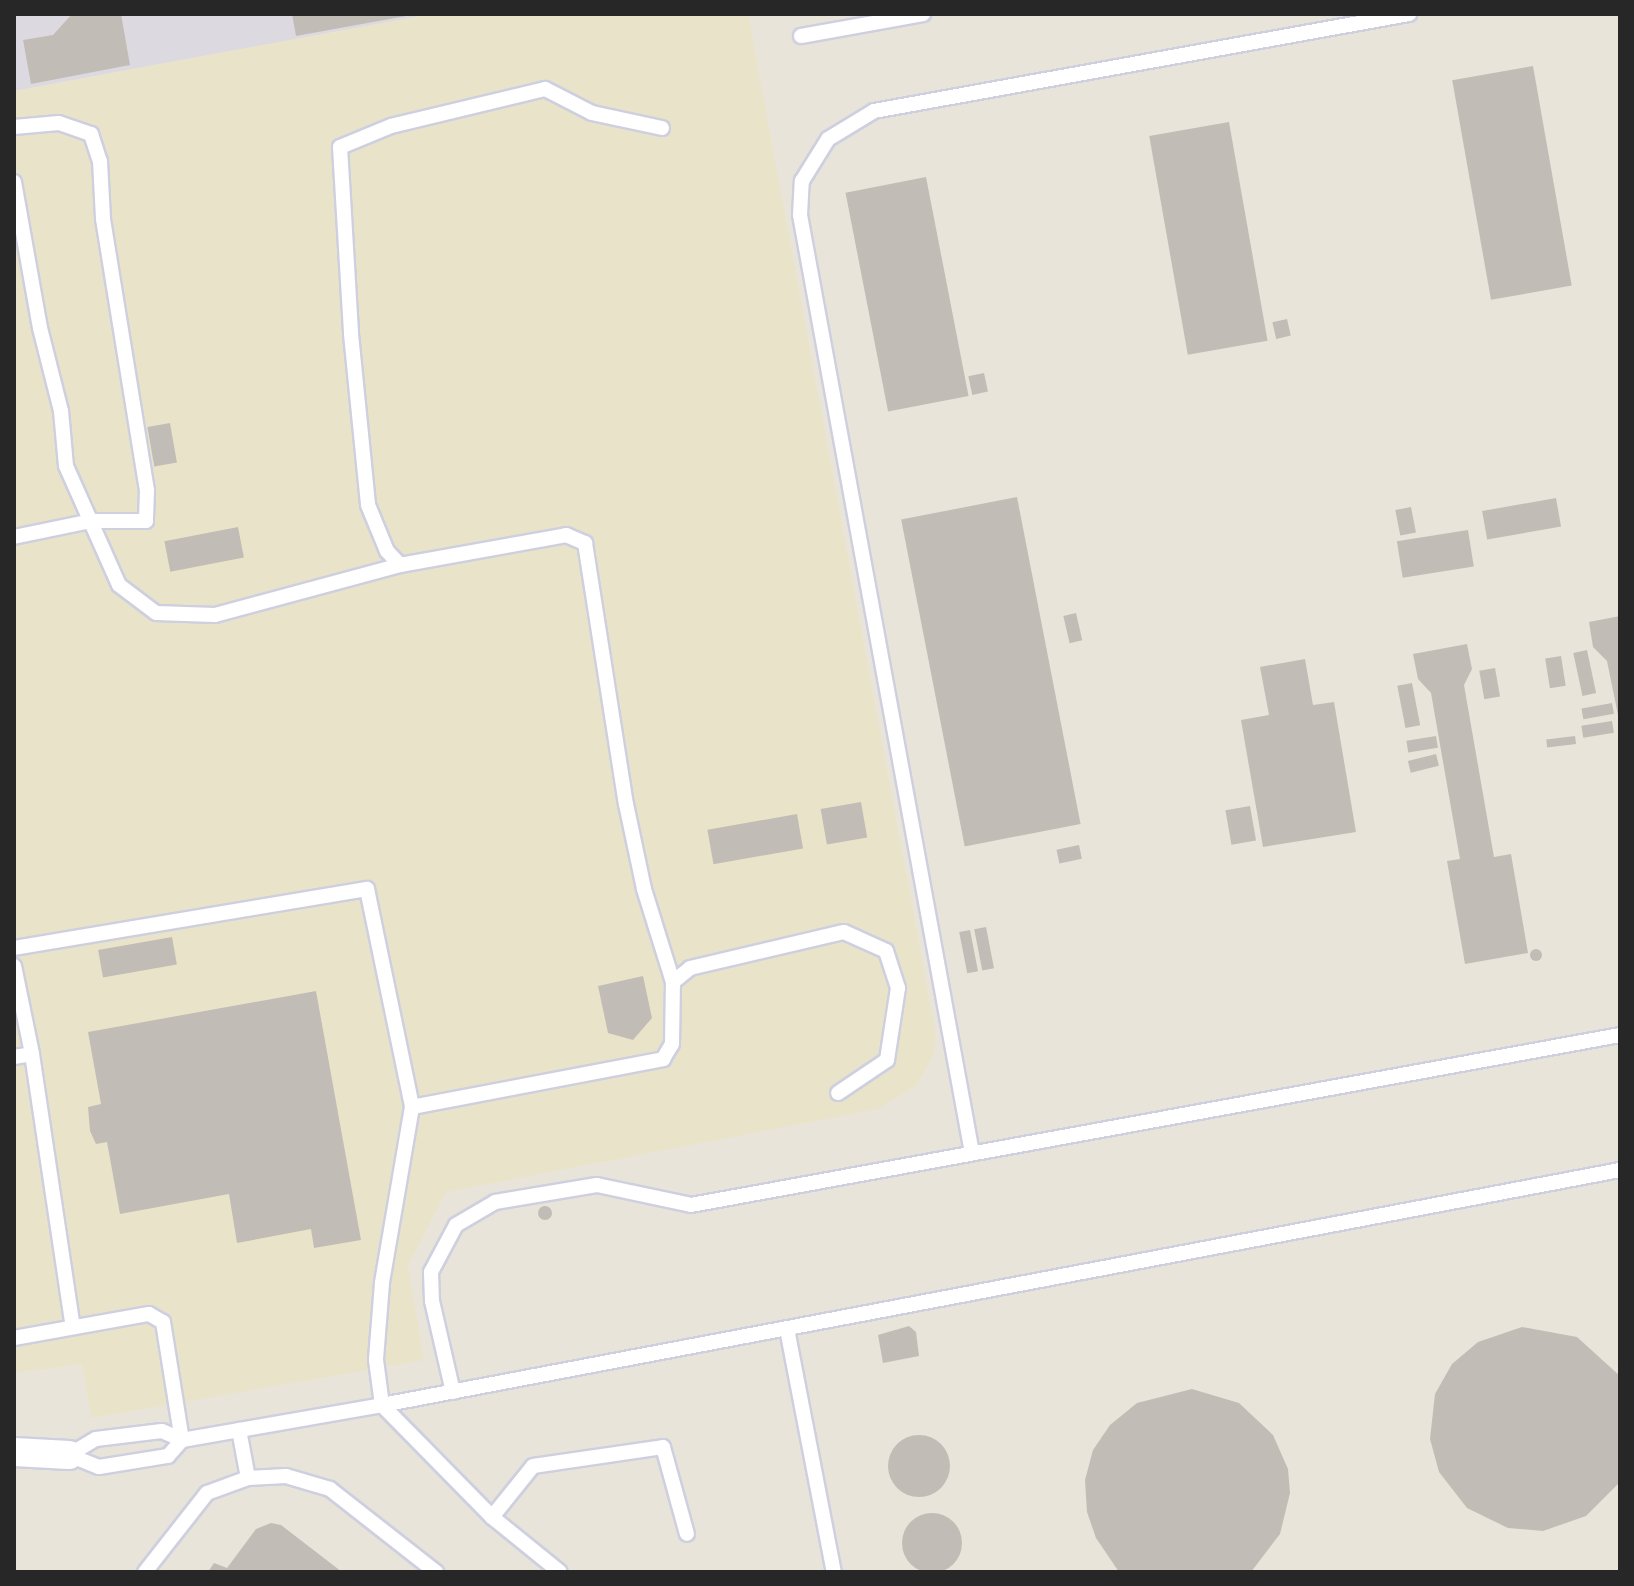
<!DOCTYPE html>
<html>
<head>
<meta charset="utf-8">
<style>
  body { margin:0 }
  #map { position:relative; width:1634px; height:1586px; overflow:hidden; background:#e8e4d9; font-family:Commissioner,sans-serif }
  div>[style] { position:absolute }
  .industrial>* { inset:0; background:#ddd9e1 }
  .education>* { inset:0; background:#e9e4c9 }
  .building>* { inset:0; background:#c1bdb6; transform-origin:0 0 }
  .round { border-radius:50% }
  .roads { filter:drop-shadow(2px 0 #cecfdf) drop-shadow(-2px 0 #cecfdf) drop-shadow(0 2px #cecfdf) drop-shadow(0 -2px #cecfdf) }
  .service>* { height:14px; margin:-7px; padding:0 7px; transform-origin:7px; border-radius:7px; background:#fff }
  .minor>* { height:28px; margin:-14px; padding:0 14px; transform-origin:14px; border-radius:14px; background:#fff }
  span { translate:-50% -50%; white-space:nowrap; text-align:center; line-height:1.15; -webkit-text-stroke:7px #fff; paint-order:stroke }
  .frame { position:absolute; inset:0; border:16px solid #272727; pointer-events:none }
</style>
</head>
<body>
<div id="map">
  <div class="industrial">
    <div style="clip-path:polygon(14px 14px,431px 14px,14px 91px)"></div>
  </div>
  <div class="education">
    <div style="clip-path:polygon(431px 14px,748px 14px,935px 1031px,934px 1053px,917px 1085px,878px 1109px,446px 1192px,408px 1266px,424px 1360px,92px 1418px,82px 1364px,14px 1373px,14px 91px)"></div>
  </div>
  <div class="building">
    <div style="clip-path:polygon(72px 14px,121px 14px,130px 65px,31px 84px,23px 40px,53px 35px)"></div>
    <div style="clip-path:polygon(292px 14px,406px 14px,406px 16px,296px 36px)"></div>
    <div style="left:1533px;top:66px;width:223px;height:82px;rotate:80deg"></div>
    <div style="left:1229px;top:122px;width:222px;height:81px;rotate:80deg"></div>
    <div style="left:926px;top:177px;width:223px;height:82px;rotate:79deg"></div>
    <div style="left:1287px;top:319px;width:17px;height:15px;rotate:77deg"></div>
    <div style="left:984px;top:373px;width:19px;height:16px;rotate:78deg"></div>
    <div style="left:170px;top:423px;width:40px;height:23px;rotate:80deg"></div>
    <div style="left:1017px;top:497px;width:333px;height:118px;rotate:79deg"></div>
    <div style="left:1556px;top:498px;width:29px;height:75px;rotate:80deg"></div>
    <div style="left:1411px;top:507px;width:26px;height:16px;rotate:79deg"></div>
    <div style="left:238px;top:527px;width:31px;height:75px;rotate:79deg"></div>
    <div style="left:1468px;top:530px;width:37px;height:72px;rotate:81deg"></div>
    <div style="left:1076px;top:613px;width:28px;height:13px;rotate:77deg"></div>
    <div style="clip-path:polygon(1620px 616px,1620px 720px,1619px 720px,1607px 661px,1593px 647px,1589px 622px)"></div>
    <div style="clip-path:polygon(1467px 644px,1472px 669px,1464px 685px,1494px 857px,1511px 854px,1528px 953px,1465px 964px,1447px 861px,1460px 859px,1431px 693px,1418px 679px,1413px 654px)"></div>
    <div style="left:1587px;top:650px;width:44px;height:14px;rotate:78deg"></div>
    <div style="left:1561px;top:656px;width:30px;height:16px;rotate:81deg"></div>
    <div style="clip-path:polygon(1305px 659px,1313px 705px,1334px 702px,1356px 832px,1263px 847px,1241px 720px,1269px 715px,1260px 667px)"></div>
    <div style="left:1495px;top:668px;width:29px;height:16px;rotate:80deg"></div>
    <div style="left:1412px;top:683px;width:43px;height:15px;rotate:79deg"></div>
    <div style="left:1612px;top:703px;width:11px;height:31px;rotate:80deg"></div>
    <div style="left:1612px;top:721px;width:12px;height:31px;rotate:81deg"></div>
    <div style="left:1436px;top:736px;width:12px;height:30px;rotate:81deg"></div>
    <div style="left:1575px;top:736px;width:8px;height:29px;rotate:83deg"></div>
    <div style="left:1436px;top:754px;width:12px;height:29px;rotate:76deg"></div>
    <div style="left:861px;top:802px;width:36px;height:41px;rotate:80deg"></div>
    <div style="left:1250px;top:806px;width:35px;height:25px;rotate:80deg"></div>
    <div style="left:797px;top:814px;width:35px;height:91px;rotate:80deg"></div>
    <div style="left:1079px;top:845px;width:14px;height:23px;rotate:78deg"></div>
    <div style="left:986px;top:927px;width:42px;height:12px;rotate:79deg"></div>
    <div style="left:970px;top:930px;width:42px;height:11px;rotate:79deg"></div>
    <div style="left:172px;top:937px;width:28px;height:75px;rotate:80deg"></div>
    <div class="round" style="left:1530px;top:949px;width:12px;height:12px"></div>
    <div style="clip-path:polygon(643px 976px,652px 1018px,633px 1040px,608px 1033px,598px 986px)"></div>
    <div style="clip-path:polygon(316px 991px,361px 1240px,314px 1248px,311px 1229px,237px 1243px,229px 1194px,120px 1214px,107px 1142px,96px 1144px,90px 1131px,88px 1107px,101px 1104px,88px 1032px)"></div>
    <div class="round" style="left:538px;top:1206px;width:14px;height:14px"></div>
    <div style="clip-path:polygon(909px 1326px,916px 1332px,919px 1356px,883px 1363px,878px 1335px)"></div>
    <div style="clip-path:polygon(1522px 1327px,1577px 1337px,1620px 1376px,1620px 1482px,1586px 1516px,1543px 1531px,1508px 1528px,1467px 1508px,1439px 1472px,1430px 1439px,1435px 1394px,1452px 1364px,1478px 1342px)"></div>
    <div style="clip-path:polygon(1192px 1389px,1239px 1403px,1273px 1435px,1288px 1469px,1290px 1493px,1280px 1534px,1251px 1572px,1119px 1572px,1096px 1538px,1087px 1512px,1085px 1480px,1093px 1450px,1110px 1425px,1137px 1403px)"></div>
    <div class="round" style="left:888px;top:1435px;width:62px;height:62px"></div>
    <div class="round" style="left:902px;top:1513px;width:60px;height:60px"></div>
    <div style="clip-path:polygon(271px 1523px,281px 1525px,342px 1572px,208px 1572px,214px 1563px,227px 1568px,256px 1529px)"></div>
  </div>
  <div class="roads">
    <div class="service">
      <div style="left:801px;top:36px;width:124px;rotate:-10.2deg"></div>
      <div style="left:14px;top:127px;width:45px;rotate:-5.1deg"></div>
      <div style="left:59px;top:123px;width:34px;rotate:19deg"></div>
      <div style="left:91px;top:134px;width:28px;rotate:72deg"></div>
      <div style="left:100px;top:161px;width:58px;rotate:87deg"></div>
      <div style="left:103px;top:219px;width:275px;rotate:80.8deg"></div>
      <div style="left:147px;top:490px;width:31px;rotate:92deg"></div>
      <div style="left:146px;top:521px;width:55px;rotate:180deg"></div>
      <div style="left:91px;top:521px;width:79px;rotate:168.3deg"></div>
      <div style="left:662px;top:128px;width:72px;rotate:-167.9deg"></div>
      <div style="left:592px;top:113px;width:53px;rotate:-152.9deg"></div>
      <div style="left:545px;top:89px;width:158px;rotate:166.5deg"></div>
      <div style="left:391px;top:126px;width:55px;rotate:157.6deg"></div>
      <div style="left:340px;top:147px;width:187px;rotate:86.6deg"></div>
      <div style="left:351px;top:334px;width:172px;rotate:84.3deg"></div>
      <div style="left:368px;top:505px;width:50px;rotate:67.6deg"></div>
      <div style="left:387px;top:551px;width:19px;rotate:47deg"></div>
      <div style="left:400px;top:565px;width:169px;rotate:-10.2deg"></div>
      <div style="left:566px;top:535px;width:21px;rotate:23deg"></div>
      <div style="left:585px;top:543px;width:264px;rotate:81.1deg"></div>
      <div style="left:626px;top:804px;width:87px;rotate:78deg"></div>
      <div style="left:644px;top:889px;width:97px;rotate:72.7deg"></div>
      <div style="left:14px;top:182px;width:148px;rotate:79.9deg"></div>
      <div style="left:40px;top:328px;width:86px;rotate:75.8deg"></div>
      <div style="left:61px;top:411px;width:55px;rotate:84.8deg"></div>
      <div style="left:66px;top:466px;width:130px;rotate:66deg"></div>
      <div style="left:119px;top:585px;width:46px;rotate:37.1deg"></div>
      <div style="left:156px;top:613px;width:59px;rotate:1.9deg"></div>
      <div style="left:215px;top:615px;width:192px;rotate:-15.1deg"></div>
      <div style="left:14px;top:948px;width:358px;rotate:-9.5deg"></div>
      <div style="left:367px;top:889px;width:223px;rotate:78.3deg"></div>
      <div style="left:412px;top:1107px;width:179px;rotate:99.7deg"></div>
      <div style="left:382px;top:1283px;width:77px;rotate:94.5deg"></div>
      <div style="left:376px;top:1360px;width:45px;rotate:82.4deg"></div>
      <div style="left:382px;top:1405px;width:157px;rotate:45.5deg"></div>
      <div style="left:492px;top:1517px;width:87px;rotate:39deg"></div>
      <div style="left:14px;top:966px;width:90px;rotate:78.4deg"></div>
      <div style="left:14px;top:1057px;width:18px;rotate:-9deg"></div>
      <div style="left:32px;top:1054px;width:276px;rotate:81.5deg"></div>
      <div style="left:412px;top:1107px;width:256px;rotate:-10.8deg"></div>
      <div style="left:663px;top:1059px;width:17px;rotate:-59deg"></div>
      <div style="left:672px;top:1044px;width:62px;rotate:-89.1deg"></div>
      <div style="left:673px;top:982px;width:22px;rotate:-39deg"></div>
      <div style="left:690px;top:968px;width:158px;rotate:-13.2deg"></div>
      <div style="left:844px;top:932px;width:46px;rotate:24.3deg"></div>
      <div style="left:886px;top:951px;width:39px;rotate:72deg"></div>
      <div style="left:898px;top:988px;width:73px;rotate:98.7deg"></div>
      <div style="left:887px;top:1060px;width:59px;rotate:146deg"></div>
      <div style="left:972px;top:1153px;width:954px;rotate:-100.39deg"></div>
      <div style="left:800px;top:215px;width:34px;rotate:-87deg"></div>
      <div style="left:802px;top:181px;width:49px;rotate:-58.2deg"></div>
      <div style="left:828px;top:139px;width:54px;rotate:-31.3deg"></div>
      <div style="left:874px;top:111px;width:544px;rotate:-10.28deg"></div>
      <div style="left:787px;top:1329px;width:248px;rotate:79.1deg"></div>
      <div style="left:14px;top:1338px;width:137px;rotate:-10.1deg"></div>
      <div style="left:149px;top:1314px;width:16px;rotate:30deg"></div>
      <div style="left:163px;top:1322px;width:120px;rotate:80.9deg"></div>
      <div style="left:453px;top:1392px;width:93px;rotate:-103deg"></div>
      <div style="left:432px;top:1301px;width:29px;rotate:-92deg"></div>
      <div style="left:431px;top:1272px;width:53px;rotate:-62deg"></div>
      <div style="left:456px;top:1225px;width:45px;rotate:-30.5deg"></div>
      <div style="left:495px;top:1202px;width:103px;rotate:-9.5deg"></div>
      <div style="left:597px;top:1185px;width:96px;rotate:12deg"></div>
      <div style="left:691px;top:1205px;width:944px;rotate:-10.37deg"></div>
      <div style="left:69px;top:1455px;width:31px;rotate:-31deg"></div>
      <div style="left:96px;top:1439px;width:66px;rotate:-6.9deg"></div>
      <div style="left:162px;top:1431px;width:22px;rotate:24deg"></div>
      <div style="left:182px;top:1440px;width:203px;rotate:-9.9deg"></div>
      <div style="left:382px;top:1405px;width:1260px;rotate:-10.75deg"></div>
      <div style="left:69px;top:1455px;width:32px;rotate:22deg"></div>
      <div style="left:99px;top:1467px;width:70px;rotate:-9.1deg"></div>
      <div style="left:168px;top:1456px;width:21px;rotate:-49deg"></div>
      <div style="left:248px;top:1478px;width:38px;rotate:-3deg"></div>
      <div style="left:286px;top:1476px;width:46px;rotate:16.5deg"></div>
      <div style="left:330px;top:1489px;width:135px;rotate:38.1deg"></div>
      <div style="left:492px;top:1517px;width:65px;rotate:-51.2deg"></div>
      <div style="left:533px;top:1466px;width:131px;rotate:-8.3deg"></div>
      <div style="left:663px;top:1447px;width:90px;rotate:74.6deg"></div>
      <div style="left:145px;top:1572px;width:100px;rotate:-51.9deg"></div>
      <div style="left:207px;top:1493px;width:44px;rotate:-20.1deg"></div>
      <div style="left:248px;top:1478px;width:49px;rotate:-100.6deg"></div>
    </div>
    <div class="minor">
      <div style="left:14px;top:1452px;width:55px;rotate:3.1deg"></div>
    </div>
  </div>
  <div class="frame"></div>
</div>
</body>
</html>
